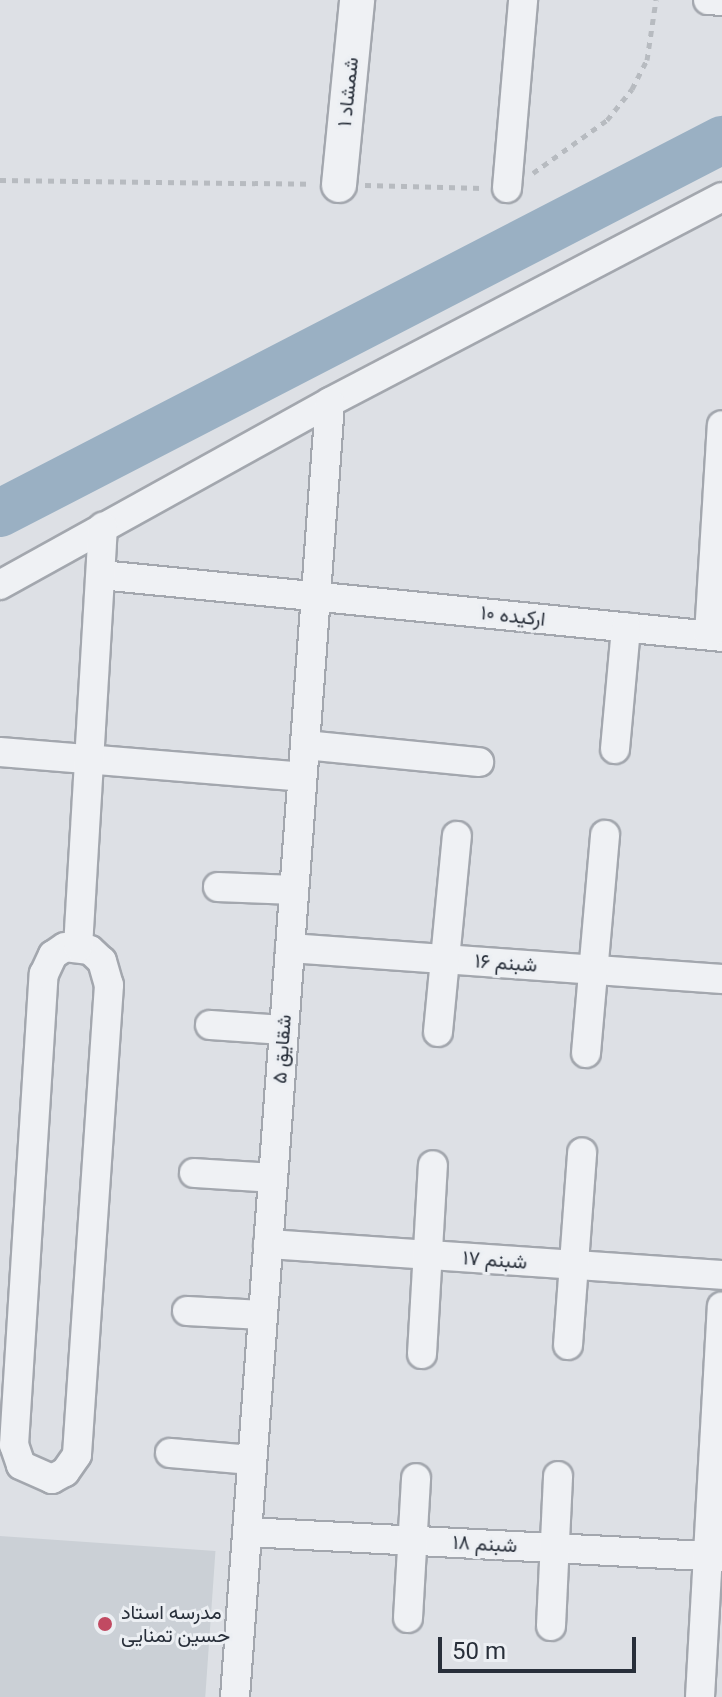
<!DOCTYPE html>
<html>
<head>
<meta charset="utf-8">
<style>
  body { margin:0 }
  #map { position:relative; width:722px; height:1697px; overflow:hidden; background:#dde0e5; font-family:Roboto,Vazirmatn,sans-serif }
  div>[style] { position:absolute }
  .built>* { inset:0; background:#cbd0d6; transform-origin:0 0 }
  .river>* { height:48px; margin:-24px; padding:0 24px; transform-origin:24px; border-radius:24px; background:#9ab0c3 }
  .path>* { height:5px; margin-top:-2.5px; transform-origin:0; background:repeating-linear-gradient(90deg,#b7bbc0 0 6px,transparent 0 12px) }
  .roads { filter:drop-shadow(2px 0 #a3a7ae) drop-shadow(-2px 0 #a3a7ae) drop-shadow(0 2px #a3a7ae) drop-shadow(0 -2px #a3a7ae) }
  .minor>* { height:28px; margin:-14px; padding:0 14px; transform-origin:14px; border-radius:14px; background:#eff1f4 }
  .tertiary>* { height:34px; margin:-17px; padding:0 17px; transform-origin:17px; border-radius:17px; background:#eff1f4 }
  .dots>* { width:22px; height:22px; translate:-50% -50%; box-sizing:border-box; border:4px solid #eceff3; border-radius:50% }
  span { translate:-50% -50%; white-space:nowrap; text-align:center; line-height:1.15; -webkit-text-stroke:6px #eceff3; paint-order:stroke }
  .street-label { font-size:20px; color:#282f3a }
  .poi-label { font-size:20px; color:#282f3a }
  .left { translate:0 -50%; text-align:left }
  .scale { position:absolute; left:438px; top:1637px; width:198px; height:36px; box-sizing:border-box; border:4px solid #282f3a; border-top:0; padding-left:10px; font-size:24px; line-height:28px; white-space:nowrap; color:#282f3a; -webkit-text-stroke:6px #eceff3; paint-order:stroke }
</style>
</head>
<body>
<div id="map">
  <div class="built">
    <div style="left:0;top:1536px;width:216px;height:161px;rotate:4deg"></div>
  </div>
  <div class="river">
    <div style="left:0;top:513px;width:813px;rotate:-27.32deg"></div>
  </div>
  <div class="path">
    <div style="left:533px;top:173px;width:91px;rotate:-35.6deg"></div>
    <div style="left:607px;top:120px;width:40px;rotate:-51deg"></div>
    <div style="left:632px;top:89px;width:33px;rotate:-63deg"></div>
    <div style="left:647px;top:60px;width:61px;rotate:-81.5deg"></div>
    <div style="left:0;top:180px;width:311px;rotate:0.7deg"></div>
    <div style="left:365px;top:185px;width:118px;rotate:1.5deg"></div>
  </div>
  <div class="roads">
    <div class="minor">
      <div style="left:708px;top:0;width:14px;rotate:4deg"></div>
      <div style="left:507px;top:188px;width:189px;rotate:-85.1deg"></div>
      <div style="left:101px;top:575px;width:624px;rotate:5.7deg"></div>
      <div style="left:0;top:585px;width:377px;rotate:-29deg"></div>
      <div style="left:330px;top:402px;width:442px;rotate:-27.6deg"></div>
      <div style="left:709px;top:635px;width:210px;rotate:-86.5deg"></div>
      <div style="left:305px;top:745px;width:175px;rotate:5.6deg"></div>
      <div style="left:615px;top:749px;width:122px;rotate:-84.8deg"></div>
      <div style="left:0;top:752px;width:303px;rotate:4.7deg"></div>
      <div style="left:218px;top:887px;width:76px;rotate:2.3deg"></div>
      <div style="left:65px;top:947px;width:25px;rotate:7deg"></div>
      <div style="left:90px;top:950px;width:16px;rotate:43deg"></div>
      <div style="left:102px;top:961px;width:25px;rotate:74deg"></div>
      <div style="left:109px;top:985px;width:471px;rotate:93.9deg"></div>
      <div style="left:77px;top:1455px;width:21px;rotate:125deg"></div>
      <div style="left:65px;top:1472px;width:15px;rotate:152deg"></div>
      <div style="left:52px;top:1479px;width:34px;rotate:-156deg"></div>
      <div style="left:21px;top:1465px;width:21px;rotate:-109deg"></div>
      <div style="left:14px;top:1445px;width:472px;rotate:-86.4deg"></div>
      <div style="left:44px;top:974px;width:21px;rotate:-65deg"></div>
      <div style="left:53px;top:955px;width:14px;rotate:-34deg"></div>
      <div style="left:78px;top:947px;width:421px;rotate:-86.6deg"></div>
      <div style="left:290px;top:948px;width:433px;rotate:4.1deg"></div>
      <div style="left:210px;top:1025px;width:74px;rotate:3.9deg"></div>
      <div style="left:438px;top:1032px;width:197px;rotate:-84.5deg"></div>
      <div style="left:586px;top:1053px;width:219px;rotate:-85deg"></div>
      <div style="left:194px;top:1173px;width:79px;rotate:3.6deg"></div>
      <div style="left:268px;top:1244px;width:455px;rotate:3.9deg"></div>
      <div style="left:187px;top:1311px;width:76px;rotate:3deg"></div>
      <div style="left:568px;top:1345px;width:193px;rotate:-85.8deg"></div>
      <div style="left:422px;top:1354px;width:189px;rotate:-86.7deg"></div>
      <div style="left:170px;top:1453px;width:82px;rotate:4.9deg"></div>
      <div style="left:247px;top:1532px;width:476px;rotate:3deg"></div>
      <div style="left:408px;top:1618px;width:140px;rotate:-86.7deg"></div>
      <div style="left:551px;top:1626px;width:150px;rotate:-87.3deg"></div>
      <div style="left:235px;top:1697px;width:1298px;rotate:-85.8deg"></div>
      <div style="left:700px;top:1697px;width:391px;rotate:-86.8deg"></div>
    </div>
    <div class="tertiary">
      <div style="left:339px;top:185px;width:186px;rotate:-84.4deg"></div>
    </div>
  </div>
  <div class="dots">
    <div style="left:105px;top:1624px;background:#c14a62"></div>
  </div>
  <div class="street-label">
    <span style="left:348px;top:92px;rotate:-84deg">شمشاد ۱</span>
    <span style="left:513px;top:616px;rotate:6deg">ارکیده ۱۰</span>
    <span style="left:506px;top:963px;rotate:4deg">شبنم ۱۶</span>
    <span style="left:282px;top:1049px;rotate:-86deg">شقایق ۵</span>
    <span style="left:495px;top:1260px;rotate:4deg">شبنم ۱۷</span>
    <span style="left:485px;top:1544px;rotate:3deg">شبنم ۱۸</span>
  </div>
  <div class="poi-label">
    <span class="left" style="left:121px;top:1624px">مدرسه استاد<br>حسین تمنایی</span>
  </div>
  <div class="scale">50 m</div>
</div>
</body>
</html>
